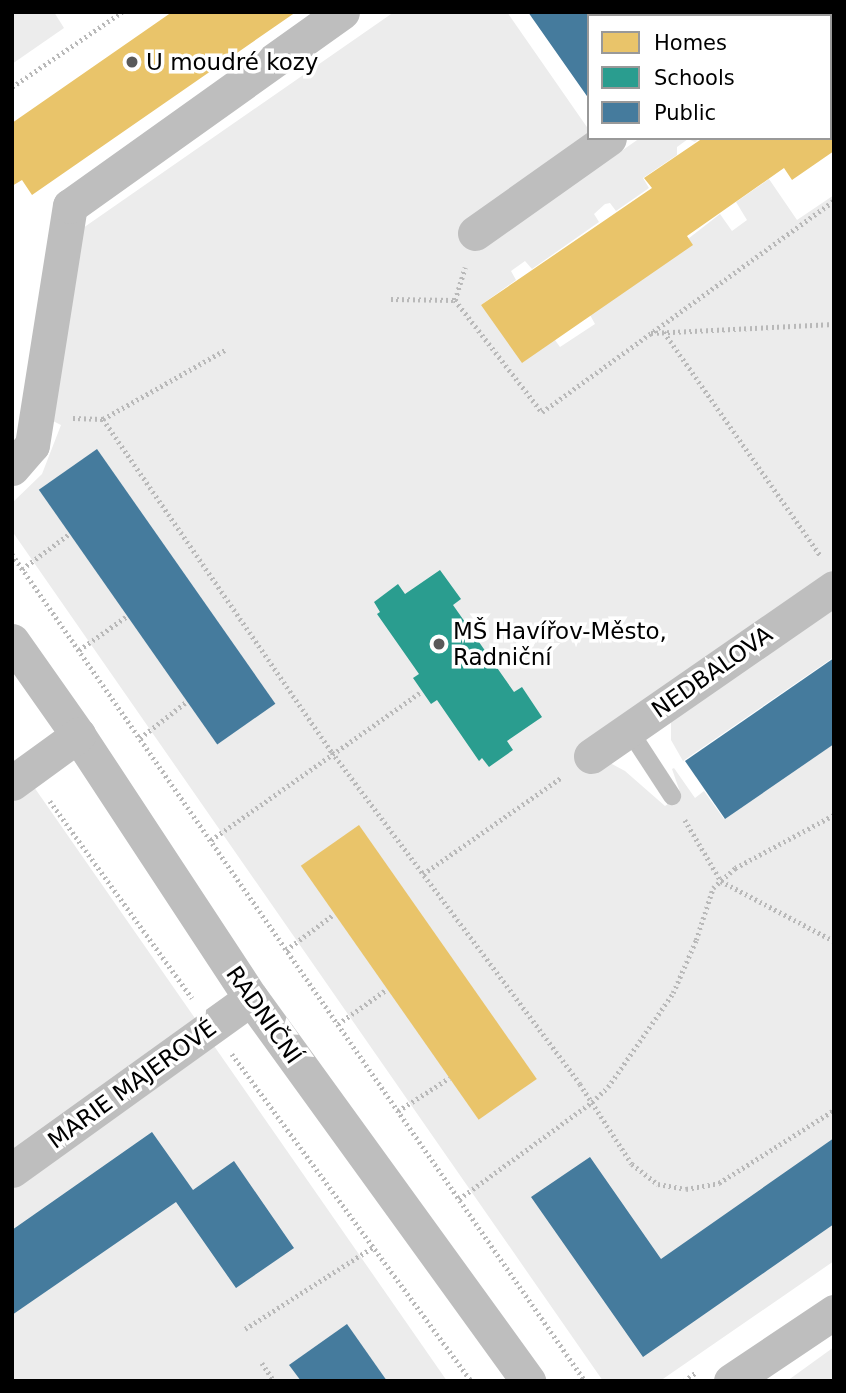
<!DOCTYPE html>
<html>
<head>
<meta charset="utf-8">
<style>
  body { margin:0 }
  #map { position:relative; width:846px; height:1393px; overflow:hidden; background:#fff; font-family:"DejaVu Sans",sans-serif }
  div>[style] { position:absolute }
  .green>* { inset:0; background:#ececec }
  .homes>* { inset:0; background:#e9c46a; transform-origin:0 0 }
  .schools>* { inset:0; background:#2a9d8f }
  .public>* { inset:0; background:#457b9d; transform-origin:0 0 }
  .path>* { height:4.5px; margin-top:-2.25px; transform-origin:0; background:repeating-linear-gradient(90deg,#b9b9b9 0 2px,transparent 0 5.5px) }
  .lane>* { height:18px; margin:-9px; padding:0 9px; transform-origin:9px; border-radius:9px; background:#bebebe }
  .street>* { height:35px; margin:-17.5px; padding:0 17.5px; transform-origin:17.5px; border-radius:17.5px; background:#bebebe }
  .dots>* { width:19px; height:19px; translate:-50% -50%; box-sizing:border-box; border:4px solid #fff; border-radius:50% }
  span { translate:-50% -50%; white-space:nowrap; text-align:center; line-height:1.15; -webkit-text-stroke:7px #fff; paint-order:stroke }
  .poi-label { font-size:23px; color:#000 }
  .left { translate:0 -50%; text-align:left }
  .street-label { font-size:23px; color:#000 }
  .frame { position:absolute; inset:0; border:14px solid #000; pointer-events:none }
  .legend { position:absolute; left:587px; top:14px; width:245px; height:126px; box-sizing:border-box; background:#fff; border:2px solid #999; margin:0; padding:9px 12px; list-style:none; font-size:21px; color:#000 }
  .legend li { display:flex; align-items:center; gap:14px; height:35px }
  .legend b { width:35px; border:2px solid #999 }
</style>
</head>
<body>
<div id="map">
  <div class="green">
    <div style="clip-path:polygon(12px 12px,54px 12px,64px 28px,12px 64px)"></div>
    <div style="clip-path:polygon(394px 12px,507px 12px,589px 130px,589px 137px,484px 247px,640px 138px,700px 138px,695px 142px,688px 139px,677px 147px,677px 155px,643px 178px,649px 188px,616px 211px,610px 203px,605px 204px,594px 214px,599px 222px,532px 269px,525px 261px,511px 271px,516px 280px,481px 305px,555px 340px,560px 347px,595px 324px,590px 315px,720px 214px,732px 231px,747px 220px,736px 202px,769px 179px,797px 220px,834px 195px,834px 572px,610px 763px,625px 771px,665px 806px,681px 795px,672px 769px,674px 768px,695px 798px,704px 791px,724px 819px,834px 743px,834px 1261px,660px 1381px,603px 1381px,12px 531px,12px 503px,42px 474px,61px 425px,47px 418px,83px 228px)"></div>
    <div style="clip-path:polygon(834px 608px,834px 657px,683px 761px,671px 740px,671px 721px)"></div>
    <div style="clip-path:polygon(34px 787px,199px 1024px,12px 1154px,12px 801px)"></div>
    <div style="clip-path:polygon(212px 1043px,447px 1381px,12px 1381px,12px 1182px)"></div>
    <div style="clip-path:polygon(834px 1347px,834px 1381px,787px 1381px)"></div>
  </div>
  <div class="homes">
    <div style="clip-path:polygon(172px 12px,296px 12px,32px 195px,22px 180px,12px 186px,12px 123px)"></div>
    <div style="clip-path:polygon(834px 46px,834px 151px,792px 180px,784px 168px,687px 236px,693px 245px,522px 363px,481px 305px,652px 188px,644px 178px,703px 138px,830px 138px,830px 49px)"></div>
    <div style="left:359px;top:825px;width:310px;height:71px;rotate:55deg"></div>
  </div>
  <div class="schools">
    <div style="clip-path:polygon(440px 570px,461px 599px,453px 605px,514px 692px,522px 687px,542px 717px,507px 741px,513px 750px,489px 767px,482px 758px,479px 761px,437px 700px,431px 704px,413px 678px,419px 674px,377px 614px,380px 612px,374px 602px,398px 584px,405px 594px)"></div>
  </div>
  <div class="public">
    <div style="clip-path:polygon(528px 12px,612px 12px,615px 16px,589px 16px,589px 99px)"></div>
    <div style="left:97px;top:449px;width:311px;height:71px;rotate:55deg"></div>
    <div style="clip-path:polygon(834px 658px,834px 744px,725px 819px,685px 761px)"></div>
    <div style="clip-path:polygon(152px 1132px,193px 1190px,234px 1161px,294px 1248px,236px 1288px,176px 1202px,12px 1315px,12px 1230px)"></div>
    <div style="clip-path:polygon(834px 1138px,834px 1224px,643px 1357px,531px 1197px,590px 1157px,661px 1259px)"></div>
    <div style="clip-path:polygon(347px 1324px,387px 1381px,301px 1381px,289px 1365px)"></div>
  </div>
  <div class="path">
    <div style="left:626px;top:12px;width:4px;rotate:63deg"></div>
    <div style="left:12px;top:87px;width:133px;rotate:-34.3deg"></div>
    <div style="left:391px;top:299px;width:64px;rotate:0.9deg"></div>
    <div style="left:455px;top:300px;width:142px;rotate:52.2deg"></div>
    <div style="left:542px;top:412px;width:360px;rotate:-35.9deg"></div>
    <div style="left:455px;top:300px;width:34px;rotate:-73deg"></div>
    <div style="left:664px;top:332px;width:274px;rotate:55deg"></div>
    <div style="left:651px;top:333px;width:183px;rotate:-2.8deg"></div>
    <div style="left:73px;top:418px;width:30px;rotate:2deg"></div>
    <div style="left:103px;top:419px;width:140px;rotate:-29.5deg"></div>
    <div style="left:103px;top:419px;width:404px;rotate:55.5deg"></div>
    <div style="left:332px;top:752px;width:414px;rotate:53.2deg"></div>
    <div style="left:580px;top:1084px;width:95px;rotate:57deg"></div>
    <div style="left:632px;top:1164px;width:33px;rotate:38deg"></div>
    <div style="left:658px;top:1184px;width:28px;rotate:10deg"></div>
    <div style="left:686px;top:1189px;width:34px;rotate:-10deg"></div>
    <div style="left:719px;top:1183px;width:136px;rotate:-32.4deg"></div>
    <div style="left:12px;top:554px;width:1006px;rotate:55.28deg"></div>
    <div style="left:22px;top:569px;width:59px;rotate:-36.7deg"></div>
    <div style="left:79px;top:650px;width:59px;rotate:-35.3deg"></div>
    <div style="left:140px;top:738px;width:58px;rotate:-38deg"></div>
    <div style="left:50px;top:801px;width:243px;rotate:54.2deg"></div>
    <div style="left:685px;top:820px;width:71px;rotate:59.5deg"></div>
    <div style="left:721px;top:881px;width:128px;rotate:28deg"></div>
    <div style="left:211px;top:840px;width:258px;rotate:-35.2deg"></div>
    <div style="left:423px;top:874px;width:169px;rotate:-34.9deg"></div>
    <div style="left:286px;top:950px;width:60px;rotate:-36.9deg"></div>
    <div style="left:338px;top:1024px;width:60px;rotate:-35.5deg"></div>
    <div style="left:232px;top:1054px;width:405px;rotate:53.8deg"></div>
    <div style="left:398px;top:1111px;width:61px;rotate:-32.9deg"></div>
    <div style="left:459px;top:1199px;width:165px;rotate:-36.1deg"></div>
    <div style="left:592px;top:1102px;width:22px;rotate:-43deg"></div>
    <div style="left:608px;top:1087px;width:114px;rotate:-55.3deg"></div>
    <div style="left:673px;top:993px;width:58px;rotate:-66.5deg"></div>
    <div style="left:696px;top:940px;width:55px;rotate:-71.9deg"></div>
    <div style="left:713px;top:888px;width:30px;rotate:-42deg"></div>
    <div style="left:735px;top:868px;width:112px;rotate:-28.2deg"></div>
    <div style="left:245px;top:1329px;width:152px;rotate:-32.6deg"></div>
    <div style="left:262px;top:1363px;width:22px;rotate:56deg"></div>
    <div style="left:684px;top:1381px;width:14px;rotate:-36deg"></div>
  </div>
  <div class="lane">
    <div style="left:629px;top:730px;width:79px;rotate:56.9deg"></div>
  </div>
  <div class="street">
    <div style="left:677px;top:12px;width:5px;rotate:53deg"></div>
    <div style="left:782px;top:16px;width:6px;rotate:-39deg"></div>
    <div style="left:475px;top:233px;width:164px;rotate:-35.3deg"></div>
    <div style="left:12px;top:468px;width:30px;rotate:-49deg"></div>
    <div style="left:32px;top:445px;width:242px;rotate:-81deg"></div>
    <div style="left:70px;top:206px;width:334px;rotate:-35.5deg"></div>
    <div style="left:12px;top:641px;width:115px;rotate:54.9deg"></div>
    <div style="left:78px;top:735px;width:315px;rotate:56.7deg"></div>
    <div style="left:251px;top:998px;width:473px;rotate:54.1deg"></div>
    <div style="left:591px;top:756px;width:295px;rotate:-34.7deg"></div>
    <div style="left:12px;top:783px;width:82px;rotate:-36deg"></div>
    <div style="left:12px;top:1170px;width:294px;rotate:-35.7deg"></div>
    <div style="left:731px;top:1381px;width:124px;rotate:-33.8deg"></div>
  </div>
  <div class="dots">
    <div style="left:132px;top:62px;background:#595959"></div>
    <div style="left:439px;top:644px;background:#595959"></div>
  </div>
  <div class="poi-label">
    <span class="left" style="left:146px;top:62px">U moudré kozy</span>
    <span class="left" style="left:453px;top:644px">MŠ Havířov-Město,<br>Radniční</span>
  </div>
  <div class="street-label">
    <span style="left:712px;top:672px;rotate:-35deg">NEDBALOVA</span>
    <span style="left:264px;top:1015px;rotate:55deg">RADNIČNÍ</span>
    <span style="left:132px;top:1084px;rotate:-36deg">MARIE MAJEROVÉ</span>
  </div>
  <div class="frame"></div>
  <ul class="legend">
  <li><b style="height:19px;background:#e9c46a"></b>Homes</li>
  <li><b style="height:19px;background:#2a9d8f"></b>Schools</li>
  <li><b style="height:19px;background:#457b9d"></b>Public</li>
  </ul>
</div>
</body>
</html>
